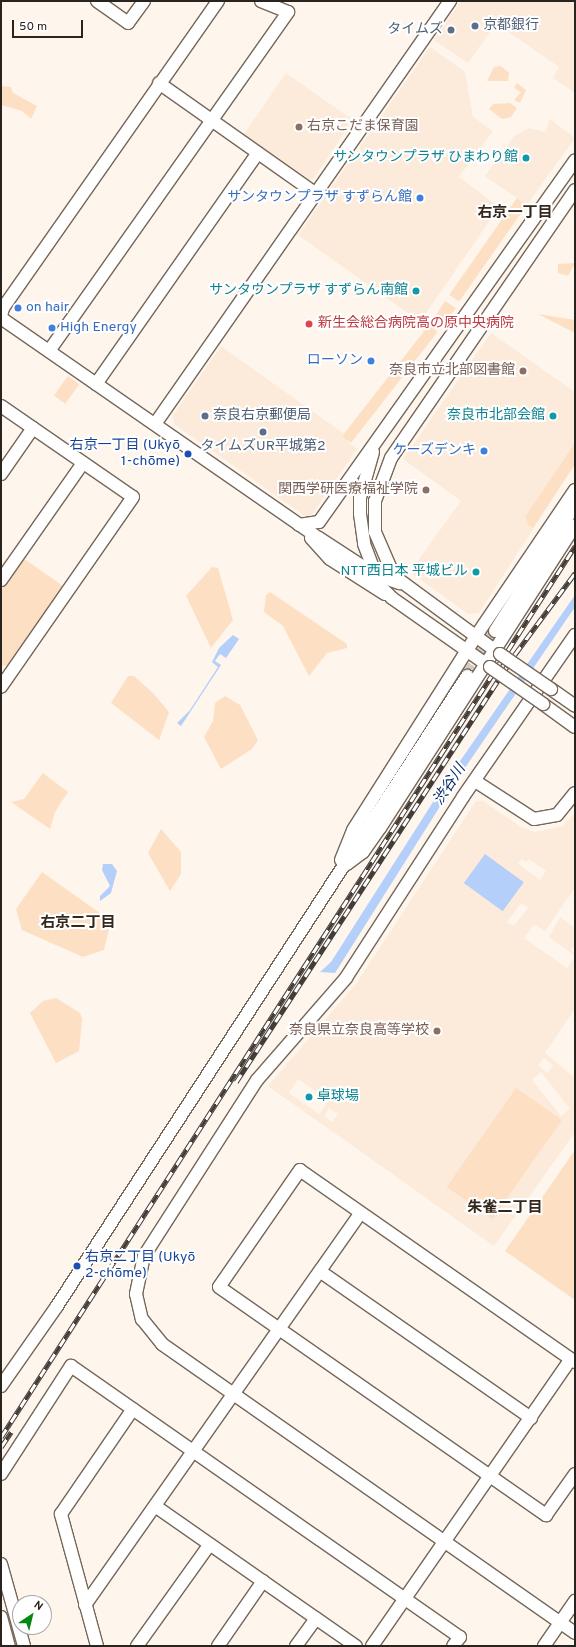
<!DOCTYPE html>
<html>
<head>
<meta charset="utf-8">
<style>
  body { margin:0 }
  #map { position:relative; width:576px; height:1647px; overflow:hidden; background:#fef5ec; font-family:Overpass,"Noto Sans JP",sans-serif }
  div>[style] { position:absolute }
  .built>* { inset:0; background:#fcebda }
  .green>* { inset:0; background:#fddfc4; transform-origin:0 0 }
  .water>* { inset:0; background:#b4cff9; transform-origin:0 0 }
  .minor-tunnel>* { height:12px; margin-top:-6px; transform-origin:0; background:repeating-linear-gradient(90deg,#d4cbc3 0 12px,transparent 0 18px) }
  .roads { filter:drop-shadow(1px 0 #75675a) drop-shadow(-1px 0 #75675a) drop-shadow(0 1px #75675a) drop-shadow(0 -1px #75675a) }
  .minor>* { height:12px; margin:-6px; padding:0 6px; transform-origin:6px; border-radius:6px; background:#fff }
  .rail>* { height:4.5px; margin-top:-2.25px; transform-origin:0; background:repeating-linear-gradient(90deg,#fff 0 9px,#433c37 0 18px); box-sizing:border-box; border-block:1px solid #433c37 }
  .bridges { filter:drop-shadow(1px 0 #75675a) drop-shadow(-1px 0 #75675a) drop-shadow(0 1px #75675a) drop-shadow(0 -1px #75675a) }
  .minor-bridge>* { height:12px; margin:-6px; padding:0 6px; transform-origin:6px; border-radius:6px; background:#fff }
  .dots>* { width:11px; height:11px; translate:-50% -50%; box-sizing:border-box; border:2px solid #fff; border-radius:50% }
  span { translate:-50% -50%; white-space:nowrap; text-align:center; line-height:1.15; -webkit-text-stroke:4px #fff; paint-order:stroke }
  .service-label { font-size:14px; color:#4e5e75 }
  .left { translate:0 -50%; text-align:left }
  .right { translate:-100% -50%; text-align:right }
  .education-label { font-size:14px; color:#785e54 }
  .culture-label { font-size:14px; color:#0d838f }
  .shop-label { font-size:14px; color:#366cbe }
  .health-label { font-size:14px; color:#be3a42 }
  .transit-label { font-size:14px; color:#164399 }
  .neighbourhood-label { font-size:15px; color:#34281d; font-weight:700 }
  .water-label { font-size:15px; color:#082d69; font-style:italic }
  .frame { position:absolute; inset:0; border:2px solid #2a241f; pointer-events:none }
  .north { position:absolute; left:12px; top:1595px; width:40px; height:40px; box-sizing:border-box; background:#fff; border:1px solid #aaa7a5; border-radius:50%; rotate:35deg; font-size:11px; font-weight:700; line-height:16px; text-align:center; color:#2a241f }
  .north::after { content:''; display:block; margin:auto; width:14px; height:18px; background:#018913; clip-path:polygon(50% 0,100% 100%,50% 72%,0 100%) }
  .scale { position:absolute; left:12px; top:20px; width:71px; height:18px; box-sizing:border-box; border:2px solid #2a241f; border-top:0; padding-left:5px; font-size:12px; line-height:14px; white-space:nowrap; color:#2a241f; -webkit-text-stroke:3px #fff; paint-order:stroke }
</style>
</head>
<body>
<div id="map">
  <div class="built">
    <div style="clip-path:polygon(461px 1px,575px 1px,575px 93px,553px 78px,559px 67px,496px 23px,468px 63px,434px 40px)"></div>
    <div style="clip-path:polygon(430px 47px,465px 72px,473px 117px,493px 131px,459px 177px,499px 207px,420px 322px,298px 235px)"></div>
    <div style="clip-path:polygon(286px 73px,353px 120px,313px 179px,307px 180px,244px 134px)"></div>
    <div style="clip-path:polygon(550px 119px,575px 138px,527px 205px,485px 176px,514px 136px,529px 128px,545px 132px)"></div>
    <div style="clip-path:polygon(491px 333px,575px 392px,575px 464px,479px 613px,468px 614px,410px 572px,461px 501px,403px 459px)"></div>
    <div style="clip-path:polygon(221px 346px,350px 438px,347px 442px,357px 449px,311px 516px,305px 516px,174px 424px,173px 415px)"></div>
    <div style="clip-path:polygon(evenodd,476px 801px,483px 801px,521px 827px,535px 832px,563px 826px,575px 813px,575px 888px,545px 931px,534px 924px,524px 938px,567px 968px,575px 957px,575px 1009px,545px 1053px,575px 1078px,575px 1132px,494px 1246px,268px 1086px,356px 984px,476px 801px,522px 859px,526px 862px,529px 859px,546px 871px,540px 880px,518px 864px,522px 859px,476px 801px,521px 903px,528px 908px,514px 926px,507px 922px,521px 903px,476px 801px,544px 1058px,553px 1065px,548px 1073px,538px 1066px,544px 1058px,476px 801px,541px 1072px,570px 1109px,561px 1116px,532px 1080px,541px 1072px,476px 801px,298px 1079px,329px 1100px,319px 1114px,289px 1093px,298px 1079px,476px 801px,329px 1108px,338px 1114px,332px 1122px,324px 1116px,329px 1108px)"></div>
    <div style="clip-path:polygon(560px 917px,575px 928px,575px 946px,571px 949px,575px 956px,549px 937px)"></div>
  </div>
  <div class="green">
    <div style="clip-path:polygon(501px 66px,509px 73px,508px 81px,487px 81px,494px 67px)"></div>
    <div style="clip-path:polygon(517px 83px,526px 90px,520px 103px,514px 100px,521px 92px,514px 88px)"></div>
    <div style="clip-path:polygon(1px 86px,11px 87px,13px 93px,37px 106px,31px 119px,22px 111px,1px 105px)"></div>
    <div style="clip-path:polygon(510px 103px,517px 108px,511px 117px,502px 119px,489px 109px,493px 104px)"></div>
    <div style="left:517px;top:198px;width:12px;height:118px;rotate:35deg"></div>
    <div style="clip-path:polygon(575px 263px,568px 276px,558px 273px,558px 264px)"></div>
    <div style="clip-path:polygon(445px 301px,456px 308px,442px 327px,433px 320px)"></div>
    <div style="clip-path:polygon(538px 314px,575px 320px,575px 333px)"></div>
    <div style="left:429px;top:325px;width:11px;height:141px;rotate:38deg"></div>
    <div style="left:68px;top:376px;width:14px;height:24px;rotate:36deg"></div>
    <div style="clip-path:polygon(575px 443px,575px 464px,533px 528px,529px 526px,525px 517px)"></div>
    <div style="clip-path:polygon(23px 558px,63px 586px,8px 665px,1px 666px,1px 590px)"></div>
    <div style="clip-path:polygon(212px 567px,218px 568px,233px 620px,211px 648px,186px 596px)"></div>
    <div style="clip-path:polygon(270px 592px,347px 644px,347px 648px,327px 653px,309px 676px,283px 626px,264px 612px,266px 595px)"></div>
    <div style="clip-path:polygon(128px 676px,134px 676px,153px 693px,169px 712px,159px 740px,111px 703px)"></div>
    <div style="clip-path:polygon(225px 696px,240px 705px,258px 740px,252px 749px,221px 769px,204px 737px,213px 721px,215px 703px)"></div>
    <div style="clip-path:polygon(43px 773px,68px 792px,55px 812px,50px 829px,11px 802px,24px 799px)"></div>
    <div style="clip-path:polygon(161px 829px,181px 852px,181px 874px,170px 891px,148px 853px)"></div>
    <div style="clip-path:polygon(42px 872px,111px 921px,104px 950px,83px 957px,22px 930px,16px 909px)"></div>
    <div style="clip-path:polygon(56px 998px,80px 1013px,82px 1019px,79px 1051px,56px 1063px,30px 1013px,43px 1001px)"></div>
    <div style="left:516px;top:1088px;width:56px;height:121px;rotate:35deg"></div>
    <div style="clip-path:polygon(575px 1150px,575px 1300px,505px 1251px)"></div>
  </div>
  <div class="water">
    <div style="clip-path:polygon(575px 595px,575px 607px,456px 781px,335px 973px,320px 972px,331px 962px,449px 777px)"></div>
    <div style="clip-path:polygon(233px 635px,239px 639px,226px 658px,220px 654px,215px 661px,221px 665px,181px 726px,177px 723px,190px 710px,218px 667px,212px 662px,219px 648px)"></div>
    <div style="left:485px;top:854px;width:48px;height:36px;rotate:36deg"></div>
    <div style="clip-path:polygon(103px 864px,112px 864px,117px 871px,111px 893px,100px 901px,100px 896px,110px 886px,102px 870px)"></div>
  </div>
  <div class="minor-tunnel">
    <div style="left:467px;top:676px;width:53px;rotate:-58.1deg"></div>
  </div>
  <div class="roads">
    <div class="minor">
      <div style="left:97px;top:1px;width:38px;rotate:35deg"></div>
      <div style="left:128px;top:23px;width:27px;rotate:-54deg"></div>
      <div style="left:159px;top:83px;width:191px;rotate:35.2deg"></div>
      <div style="left:1px;top:316px;width:8px;rotate:-76deg"></div>
      <div style="left:3px;top:308px;width:375px;rotate:-55deg"></div>
      <div style="left:1px;top:318px;width:387px;rotate:34.7deg"></div>
      <div style="left:319px;top:538px;width:66px;rotate:33.2deg"></div>
      <div style="left:374px;top:574px;width:27px;rotate:20deg"></div>
      <div style="left:49px;top:351px;width:415px;rotate:-54.8deg"></div>
      <div style="left:288px;top:12px;width:29px;rotate:-158deg"></div>
      <div style="left:96px;top:384px;width:282px;rotate:-55deg"></div>
      <div style="left:1px;top:406px;width:160px;rotate:34.6deg"></div>
      <div style="left:133px;top:497px;width:231px;rotate:124.8deg"></div>
      <div style="left:155px;top:424px;width:516px;rotate:-55.11deg"></div>
      <div style="left:373px;top:452px;width:48px;rotate:105.8deg"></div>
      <div style="left:360px;top:498px;width:16px;rotate:90deg"></div>
      <div style="left:360px;top:514px;width:30px;rotate:82deg"></div>
      <div style="left:364px;top:544px;width:45px;rotate:69.1deg"></div>
      <div style="left:380px;top:586px;width:17px;rotate:45deg"></div>
      <div style="left:392px;top:598px;width:120px;rotate:35.1deg"></div>
      <div style="left:1px;top:474px;width:56px;rotate:-55.2deg"></div>
      <div style="left:299px;top:525px;width:20px;rotate:-9deg"></div>
      <div style="left:319px;top:522px;width:443px;rotate:-54.7deg"></div>
      <div style="left:311px;top:538px;width:28px;rotate:48deg"></div>
      <div style="left:330px;top:559px;width:65px;rotate:32.5deg"></div>
      <div style="left:1px;top:580px;width:143px;rotate:-55deg"></div>
      <div style="left:495px;top:631px;width:149px;rotate:-57.6deg"></div>
      <div style="left:575px;top:635px;width:197px;rotate:124.7deg"></div>
      <div style="left:463px;top:797px;width:216px;rotate:122.9deg"></div>
      <div style="left:346px;top:978px;width:135px;rotate:131.1deg"></div>
      <div style="left:257px;top:1080px;width:209px;rotate:122.7deg"></div>
      <div style="left:144px;top:1256px;width:39px;rotate:102deg"></div>
      <div style="left:136px;top:1294px;width:26px;rotate:77deg"></div>
      <div style="left:142px;top:1319px;width:32px;rotate:51deg"></div>
      <div style="left:162px;top:1344px;width:504px;rotate:34.98deg"></div>
      <div style="left:500px;top:654px;width:132px;rotate:-143.7deg"></div>
      <div style="left:394px;top:576px;width:48px;rotate:-113.4deg"></div>
      <div style="left:375px;top:532px;width:31px;rotate:-90deg"></div>
      <div style="left:375px;top:501px;width:46px;rotate:-69.6deg"></div>
      <div style="left:391px;top:458px;width:325px;rotate:-55.5deg"></div>
      <div style="left:551px;top:689px;width:29px;rotate:35deg"></div>
      <div style="left:543px;top:704px;width:39px;rotate:36deg"></div>
      <div style="left:475px;top:781px;width:70px;rotate:32.8deg"></div>
      <div style="left:534px;top:819px;width:23px;rotate:-10deg"></div>
      <div style="left:557px;top:815px;width:28px;rotate:-51deg"></div>
      <div style="left:341px;top:860px;width:32px;rotate:-68deg"></div>
      <div style="left:353px;top:830px;width:230px;rotate:-57.6deg"></div>
      <div style="left:476px;top:636px;width:176px;rotate:-55.9deg"></div>
      <div style="left:347px;top:864px;width:20px;rotate:-37deg"></div>
      <div style="left:363px;top:852px;width:29px;rotate:-55deg"></div>
      <div style="left:380px;top:828px;width:360px;rotate:-57.2deg"></div>
      <div style="left:321px;top:1272px;width:256px;rotate:34.8deg"></div>
      <div style="left:575px;top:1362px;width:335px;rotate:-145.1deg"></div>
      <div style="left:300px;top:1170px;width:142px;rotate:124.7deg"></div>
      <div style="left:219px;top:1287px;width:399px;rotate:34.9deg"></div>
      <div style="left:546px;top:1515px;width:50px;rotate:-54.7deg"></div>
      <div style="left:1px;top:1386px;width:98px;rotate:-55deg"></div>
      <div style="left:57px;top:1306px;width:752px;rotate:-56.94deg"></div>
      <div style="left:1px;top:1474px;width:129px;rotate:-57.1deg"></div>
      <div style="left:71px;top:1366px;width:474px;rotate:34.9deg"></div>
      <div style="left:460px;top:1637px;width:11px;rotate:128deg"></div>
      <div style="left:155px;top:1506px;width:245px;rotate:34.9deg"></div>
      <div style="left:1px;top:1564px;width:85px;rotate:74.3deg"></div>
      <div style="left:85px;top:1605px;width:479px;rotate:-54.9deg"></div>
      <div style="left:1px;top:1617px;width:30px;rotate:75deg"></div>
      <div style="left:97px;top:1646px;width:137px;rotate:-105.3deg"></div>
      <div style="left:61px;top:1514px;width:127px;rotate:-55.6deg"></div>
      <div style="left:137px;top:1646px;width:125px;rotate:-54.4deg"></div>
      <div style="left:218px;top:1646px;width:79px;rotate:-55.3deg"></div>
      <div style="left:296px;top:1646px;width:34px;rotate:-54deg"></div>
      <div style="left:372px;top:1646px;width:349px;rotate:-55.3deg"></div>
      <div style="left:544px;top:1646px;width:55px;rotate:-55.4deg"></div>
    </div>
  </div>
  <div class="rail">
    <div style="left:236px;top:1082px;width:511px;rotate:-56.9deg"></div>
    <div style="left:515px;top:654px;width:101px;rotate:-53.5deg"></div>
    <div style="left:1px;top:1437px;width:1060px;rotate:-57.21deg"></div>
    <div style="left:1px;top:1447px;width:18px;rotate:-56deg"></div>
  </div>
  <div class="bridges">
    <div class="minor-bridge">
      <div style="left:500px;top:654px;width:62px;rotate:34.5deg"></div>
      <div style="left:490px;top:667px;width:65px;rotate:34.9deg"></div>
    </div>
  </div>
  <div class="dots">
    <div style="left:475px;top:26px;background:#5c6f8a"></div>
    <div style="left:451px;top:30px;background:#5c6f8a"></div>
    <div style="left:299px;top:127px;background:#8d6e63"></div>
    <div style="left:526px;top:158px;background:#0f9aa8"></div>
    <div style="left:420px;top:198px;background:#3f7fe0"></div>
    <div style="left:416px;top:291px;background:#0f9aa8"></div>
    <div style="left:18px;top:308px;background:#3f7fe0"></div>
    <div style="left:309px;top:324px;background:#e0444e"></div>
    <div style="left:52px;top:328px;background:#3f7fe0"></div>
    <div style="left:371px;top:361px;background:#3f7fe0"></div>
    <div style="left:523px;top:371px;background:#8d6e63"></div>
    <div style="left:205px;top:416px;background:#5c6f8a"></div>
    <div style="left:553px;top:416px;background:#0f9aa8"></div>
    <div style="left:263px;top:432px;background:#5c6f8a"></div>
    <div style="left:484px;top:451px;background:#3f7fe0"></div>
    <div style="left:188px;top:454px;background:#1a4fb4"></div>
    <div style="left:426px;top:490px;background:#8d6e63"></div>
    <div style="left:476px;top:572px;background:#0f9aa8"></div>
    <div style="left:437px;top:1031px;background:#8d6e63"></div>
    <div style="left:309px;top:1097px;background:#0f9aa8"></div>
    <div style="left:77px;top:1266px;background:#1a4fb4"></div>
  </div>
  <div class="service-label">
    <span class="left" style="left:483px;top:26px">京都銀行</span>
    <span class="right" style="left:443px;top:30px">タイムズ</span>
    <span class="left" style="left:213px;top:416px">奈良右京郵便局</span>
    <span style="left:263px;top:447px">タイムズUR平城第2</span>
  </div>
  <div class="education-label">
    <span class="left" style="left:307px;top:127px">右京こだま保育園</span>
    <span class="right" style="left:515px;top:371px">奈良市立北部図書館</span>
    <span class="right" style="left:418px;top:490px">関西学研医療福祉学院</span>
    <span class="right" style="left:429px;top:1031px">奈良県立奈良高等学校</span>
  </div>
  <div class="culture-label">
    <span class="right" style="left:518px;top:158px">サンタウンプラザ ひまわり館</span>
    <span class="right" style="left:408px;top:291px">サンタウンプラザ すずらん南館</span>
    <span class="right" style="left:545px;top:416px">奈良市北部会館</span>
    <span class="right" style="left:468px;top:572px">NTT西日本 平城ビル</span>
    <span class="left" style="left:317px;top:1097px">卓球場</span>
  </div>
  <div class="shop-label">
    <span class="right" style="left:412px;top:198px">サンタウンプラザ すずらん館</span>
    <span class="left" style="left:26px;top:308px">on hair</span>
    <span class="left" style="left:60px;top:328px">High Energy</span>
    <span class="right" style="left:363px;top:361px">ローソン</span>
    <span class="right" style="left:476px;top:451px">ケーズデンキ</span>
  </div>
  <div class="health-label">
    <span class="left" style="left:318px;top:324px">新生会総合病院高の原中央病院</span>
  </div>
  <div class="transit-label">
    <span class="right" style="left:180px;top:454px">右京一丁目 (Ukyō<br>1-chōme)</span>
    <span class="left" style="left:85px;top:1266px">右京二丁目 (Ukyō<br>2-chōme)</span>
  </div>
  <div class="neighbourhood-label">
    <span style="left:515px;top:214px">右京一丁目</span>
    <span style="left:78px;top:924px">右京二丁目</span>
    <span style="left:505px;top:1209px">朱雀二丁目</span>
  </div>
  <div class="water-label">
    <span style="left:450px;top:785px;rotate:-57deg">渋谷川</span>
  </div>
  <div class="frame"></div>
  <div class="north">N</div>
  <div class="scale">50 m</div>
</div>
</body>
</html>
